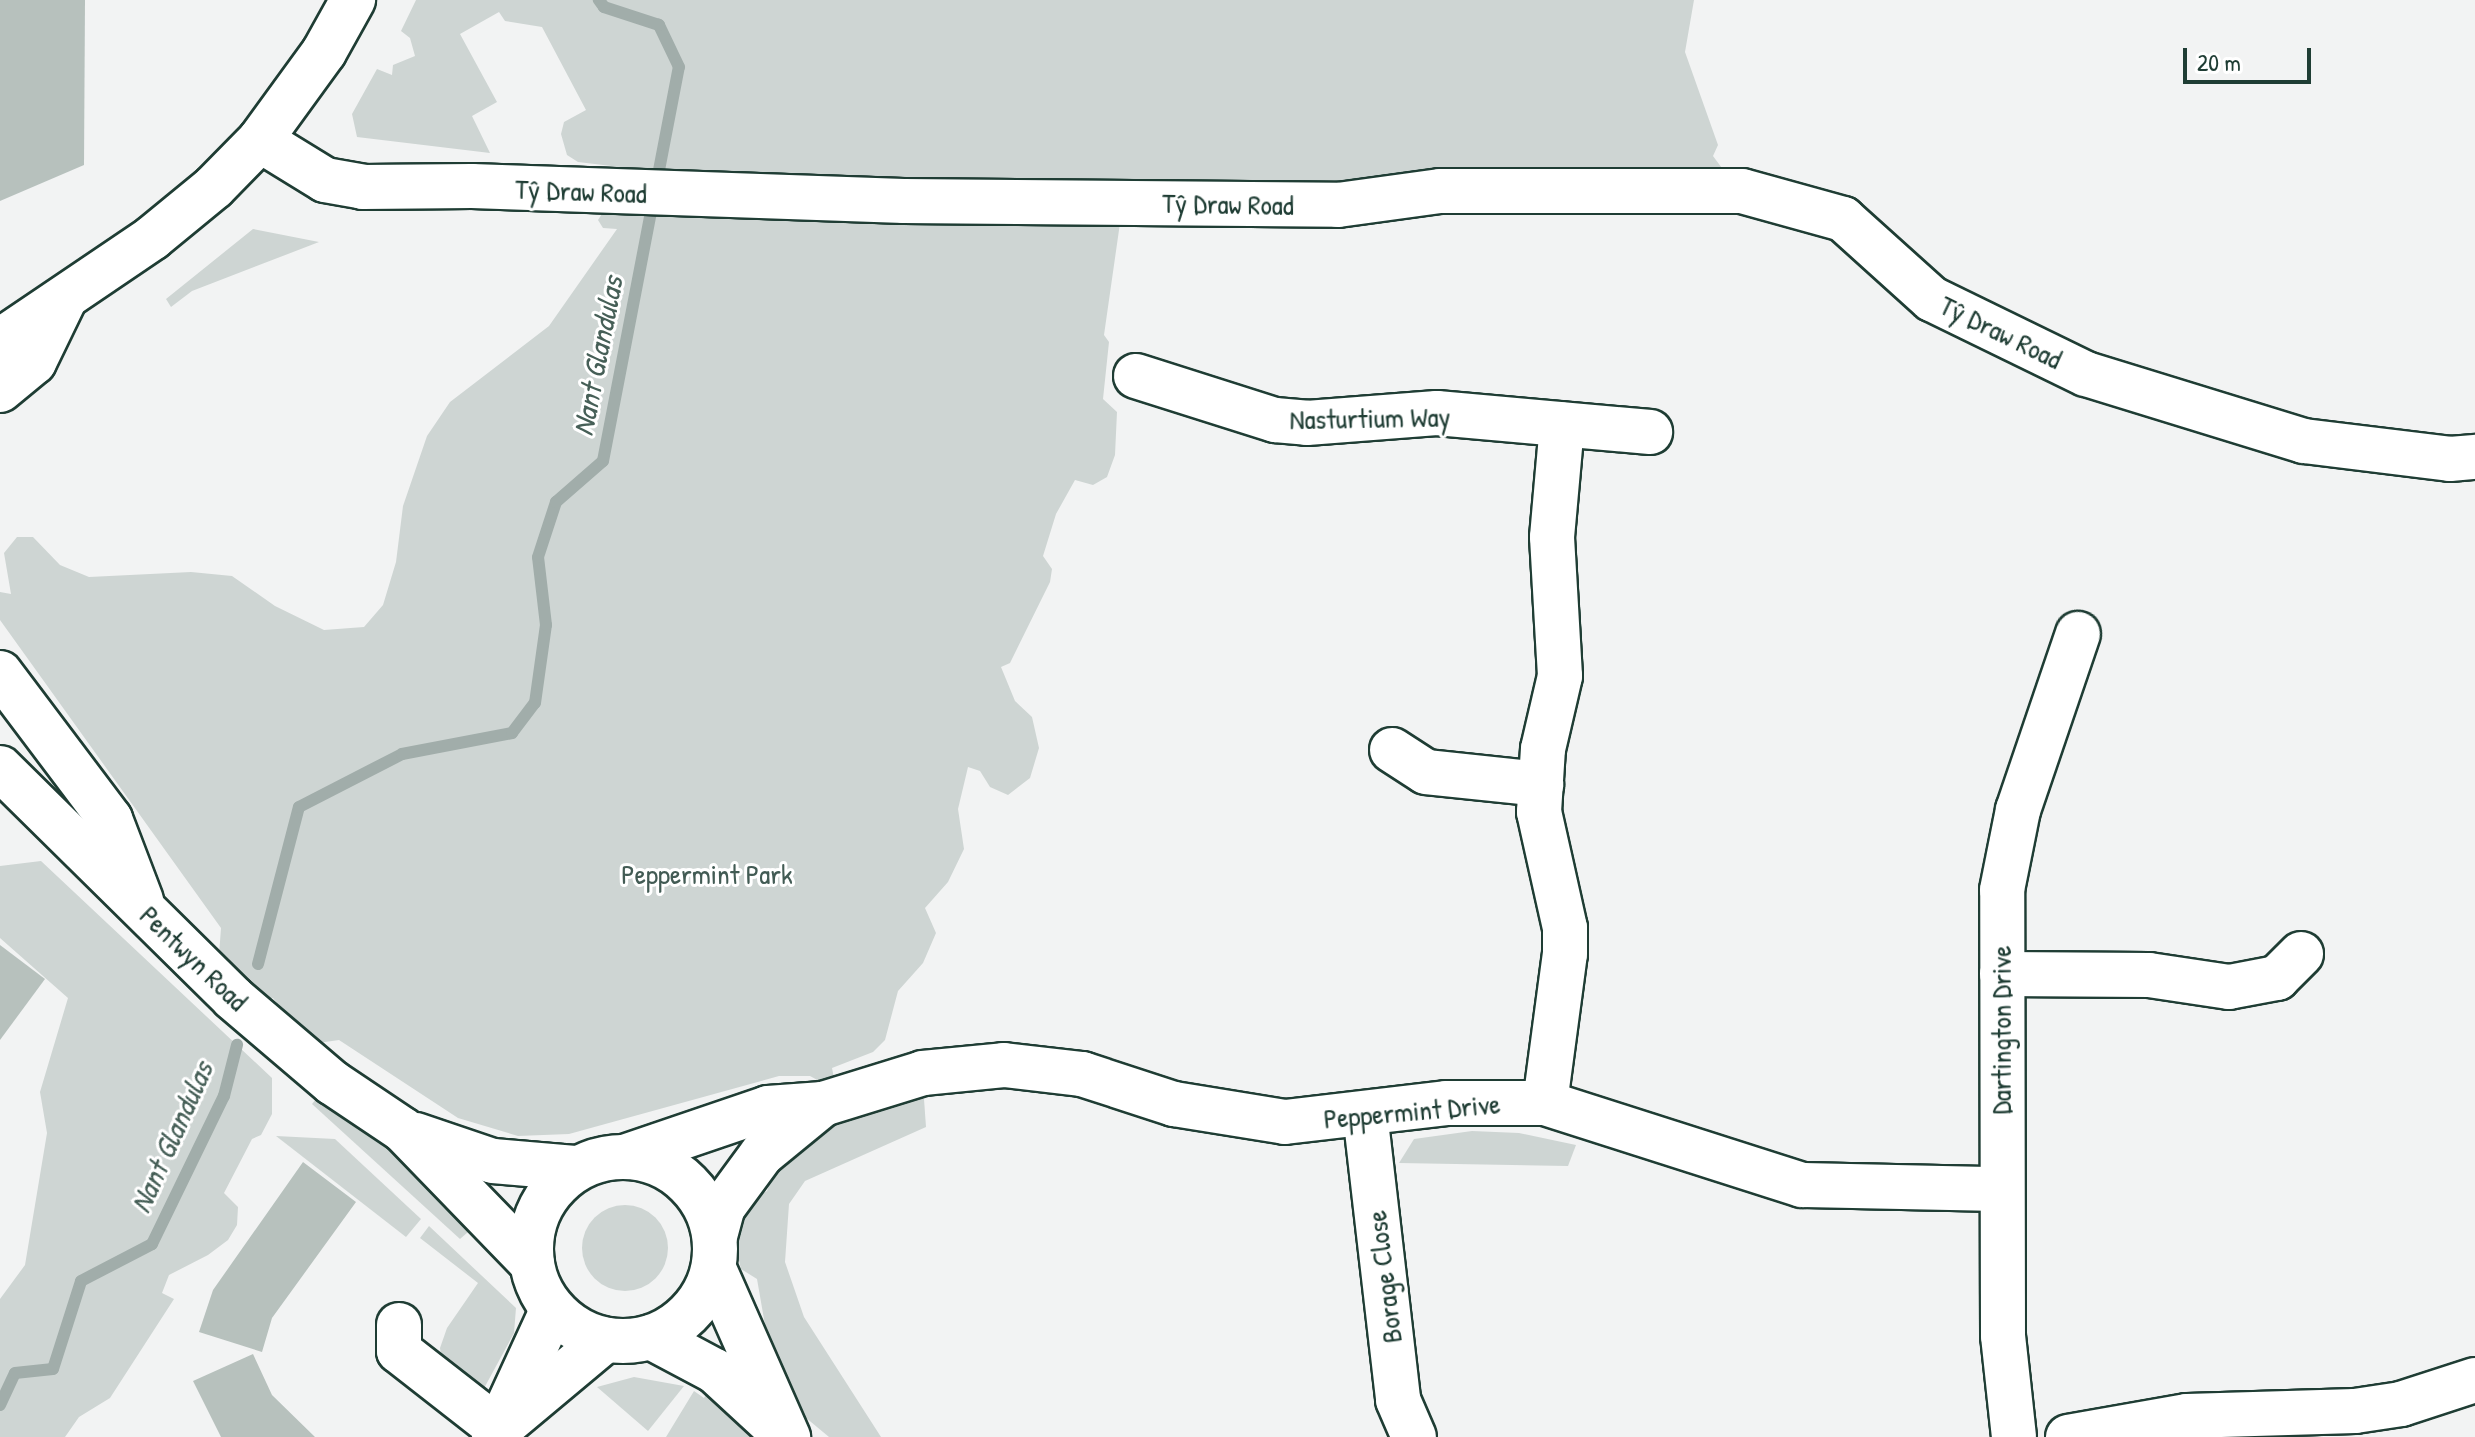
<!DOCTYPE html>
<html>
<head>
<meta charset="utf-8">
<style>
  body { margin:0 }
  #map { position:relative; width:2475px; height:1437px; overflow:hidden; background:#f2f3f3; font-family:"Patrick Hand",sans-serif }
  div>[style] { position:absolute }
  .green>* { inset:0; background:#ced5d3 }
  .round { border-radius:50% }
  .stream>* { height:12px; margin:-6px; padding:0 6px; transform-origin:6px; border-radius:6px; background:#a1adaa }
  .building>* { inset:0; background:#b7c1bd }
  .roads { filter:drop-shadow(2px 0 #1f3d34) drop-shadow(-2px 0 #1f3d34) drop-shadow(0 2px #1f3d34) drop-shadow(0 -2px #1f3d34) }
  .minor>* { height:44px; margin:-22px; padding:0 22px; transform-origin:22px; border-radius:22px; background:#fff }
  .minor>.ring { margin:-22px; padding:0; box-sizing:content-box; background:none; border:44px solid #fff; border-radius:50% }
  span { translate:-50% -50%; white-space:nowrap; text-align:center; line-height:1.15; -webkit-text-stroke:6px #fff; paint-order:stroke }
  .street-label { font-size:28px; color:#1f3d34 }
  .park-label { font-size:28px; color:#425b54 }
  .water-label { font-size:30px; color:#465f57; font-style:italic }
  .scale { position:absolute; left:2183px; top:48px; width:128px; height:36px; box-sizing:border-box; border:4px solid #1f3d34; border-top:0; padding-left:10px; font-size:24px; line-height:28px; white-space:nowrap; color:#1f3d34; -webkit-text-stroke:6px #fff; paint-order:stroke }
</style>
</head>
<body>
<div id="map">
  <div class="green">
    <div style="clip-path:polygon(416px 0,1694px 0,1685px 52px,1718px 145px,1713px 156px,1736px 187px,1121px 216px,1104px 335px,1109px 342px,1103px 399px,1117px 412px,1115px 455px,1107px 477px,1093px 485px,1075px 480px,1056px 514px,1043px 556px,1052px 569px,1050px 582px,1010px 663px,1001px 667px,1015px 701px,1032px 717px,1039px 748px,1030px 778px,1008px 795px,990px 787px,980px 771px,968px 767px,958px 809px,964px 849px,948px 882px,925px 908px,936px 933px,923px 963px,898px 991px,885px 1040px,873px 1052px,832px 1068px,834px 1078px,823px 1083px,810px 1076px,779px 1076px,569px 1134px,518px 1136px,458px 1118px,339px 1040px,311px 1044px,273px 998px,254px 998px,218px 968px,221px 928px,0 620px,0 592px,11px 594px,4px 553px,17px 537px,33px 537px,60px 565px,89px 577px,191px 572px,232px 576px,275px 606px,324px 630px,364px 627px,383px 605px,396px 562px,403px 506px,427px 436px,450px 402px,549px 326px,617px 229px,603px 228px,598px 220px,622px 183px,620px 167px,578px 162px,567px 155px,561px 134px,564px 122px,586px 110px,542px 27px,505px 21px,499px 12px,460px 34px,497px 102px,472px 116px,490px 153px,357px 137px,352px 114px,377px 69px,392px 75px,393px 65px,415px 56px,410px 38px,401px 31px)"></div>
    <div style="clip-path:polygon(253px 229px,319px 242px,192px 291px,171px 307px,166px 299px)"></div>
    <div style="clip-path:polygon(41px 861px,272px 1078px,272px 1114px,261px 1135px,252px 1139px,224px 1193px,238px 1207px,237px 1225px,228px 1240px,208px 1255px,169px 1275px,162px 1293px,174px 1299px,110px 1398px,79px 1417px,65px 1437px,0 1437px,0 1299px,25px 1265px,47px 1133px,40px 1092px,68px 998px,0 938px,0 866px)"></div>
    <div style="clip-path:polygon(908px 1088px,924px 1099px,926px 1127px,805px 1181px,789px 1204px,785px 1262px,804px 1317px,881px 1437px,829px 1437px,799px 1412px,761px 1344px,765px 1325px,757px 1279px,741px 1269px,735px 1244px,745px 1203px,767px 1191px,777px 1164px,826px 1120px)"></div>
    <div style="clip-path:polygon(316px 1099px,422px 1172px,475px 1226px,460px 1239px,312px 1104px)"></div>
    <div style="clip-path:polygon(1472px 1131px,1519px 1133px,1576px 1145px,1568px 1166px,1399px 1163px,1414px 1139px)"></div>
    <div style="clip-path:polygon(276px 1136px,335px 1139px,421px 1219px,406px 1237px)"></div>
    <div class="round" style="left:582px;top:1205px;width:86px;height:86px"></div>
    <div style="clip-path:polygon(429px 1226px,516px 1308px,514px 1333px,482px 1392px,442px 1361px,440px 1348px,447px 1328px,478px 1283px,420px 1238px)"></div>
    <div style="clip-path:polygon(634px 1377px,684px 1386px,648px 1431px,597px 1387px)"></div>
    <div style="clip-path:polygon(710px 1388px,758px 1437px,666px 1437px,694px 1391px,704px 1398px)"></div>
  </div>
  <div class="stream">
    <div style="left:258px;top:964px;width:162px;rotate:-75.4deg"></div>
    <div style="left:299px;top:807px;width:116px;rotate:-27.2deg"></div>
    <div style="left:402px;top:754px;width:112px;rotate:-10.8deg"></div>
    <div style="left:512px;top:733px;width:38px;rotate:-53deg"></div>
    <div style="left:535px;top:703px;width:79px;rotate:-82deg"></div>
    <div style="left:546px;top:625px;width:68px;rotate:-96.7deg"></div>
    <div style="left:538px;top:557px;width:58px;rotate:-71.9deg"></div>
    <div style="left:556px;top:502px;width:62px;rotate:-41.1deg"></div>
    <div style="left:603px;top:461px;width:401px;rotate:-79.1deg"></div>
    <div style="left:679px;top:67px;width:47px;rotate:-115.5deg"></div>
    <div style="left:659px;top:25px;width:58px;rotate:-161.9deg"></div>
    <div style="left:604px;top:7px;width:9px;rotate:-126deg"></div>
    <div style="left:0;top:1405px;width:35px;rotate:-65deg"></div>
    <div style="left:15px;top:1373px;width:38px;rotate:-6deg"></div>
    <div style="left:53px;top:1369px;width:92px;rotate:-72.3deg"></div>
    <div style="left:81px;top:1281px;width:80px;rotate:-27.5deg"></div>
    <div style="left:152px;top:1244px;width:165px;rotate:-64.1deg"></div>
    <div style="left:224px;top:1096px;width:53px;rotate:-75.7deg"></div>
  </div>
  <div class="building">
    <div style="clip-path:polygon(0 0,85px 0,84px 165px,0 201px)"></div>
    <div style="clip-path:polygon(0 945px,45px 979px,0 1040px)"></div>
    <div style="clip-path:polygon(303px 1162px,356px 1202px,272px 1318px,262px 1352px,199px 1332px,213px 1290px)"></div>
    <div style="clip-path:polygon(253px 1354px,272px 1395px,315px 1437px,221px 1437px,193px 1381px)"></div>
  </div>
  <div class="roads">
    <div class="minor">
      <div style="left:260px;top:140px;width:76px;rotate:31.6deg"></div>
      <div style="left:325px;top:180px;width:39px;rotate:10deg"></div>
      <div style="left:363px;top:187px;width:109px;rotate:-0.5deg"></div>
      <div style="left:472px;top:186px;width:432px;rotate:2deg"></div>
      <div style="left:904px;top:201px;width:434px;rotate:0.5deg"></div>
      <div style="left:1338px;top:205px;width:103px;rotate:-7.8deg"></div>
      <div style="left:1440px;top:191px;width:302px"></div>
      <div style="left:1742px;top:191px;width:105px;rotate:15.5deg"></div>
      <div style="left:1843px;top:219px;width:120px;rotate:42deg"></div>
      <div style="left:1932px;top:299px;width:171px;rotate:26deg"></div>
      <div style="left:2086px;top:374px;width:228px;rotate:17.1deg"></div>
      <div style="left:2304px;top:441px;width:147px;rotate:7deg"></div>
      <div style="left:2450px;top:459px;width:25px;rotate:-5deg"></div>
      <div style="left:0;top:341px;width:184px;rotate:-34.1deg"></div>
      <div style="left:152px;top:238px;width:80px;rotate:-39.4deg"></div>
      <div style="left:214px;top:187px;width:66px;rotate:-45.6deg"></div>
      <div style="left:260px;top:140px;width:109px;rotate:-54deg"></div>
      <div style="left:324px;top:52px;width:60px;rotate:-60.9deg"></div>
      <div style="left:1136px;top:376px;width:146px;rotate:17.6deg"></div>
      <div style="left:1275px;top:420px;width:32px;rotate:5deg"></div>
      <div style="left:1307px;top:423px;width:130px;rotate:-4.4deg"></div>
      <div style="left:1437px;top:413px;width:214px;rotate:5.1deg"></div>
      <div style="left:0;top:390px;width:44px;rotate:-39.5deg"></div>
      <div style="left:34px;top:362px;width:71px;rotate:-64.2deg"></div>
      <div style="left:0;top:673px;width:183px;rotate:53deg"></div>
      <div style="left:110px;top:819px;width:87px;rotate:69.1deg"></div>
      <div style="left:1392px;top:750px;width:40px;rotate:32.9deg"></div>
      <div style="left:1426px;top:772px;width:116px;rotate:6deg"></div>
      <div style="left:0;top:768px;width:327px;rotate:44.6deg"></div>
      <div style="left:233px;top:998px;width:131px;rotate:40.4deg"></div>
      <div style="left:333px;top:1083px;width:84px;rotate:33.9deg"></div>
      <div style="left:403px;top:1130px;width:185px;rotate:45.9deg"></div>
      <div style="left:2002px;top:974px;width:147px;rotate:0.4deg"></div>
      <div style="left:2149px;top:975px;width:81px;rotate:8.5deg"></div>
      <div style="left:2229px;top:987px;width:49px;rotate:-10.6deg"></div>
      <div style="left:2277px;top:978px;width:34px;rotate:-45deg"></div>
      <div style="left:1545px;top:1103px;width:150px;rotate:-82.4deg"></div>
      <div style="left:1565px;top:954px;width:26px;rotate:-90deg"></div>
      <div style="left:1565px;top:928px;width:119px;rotate:-102.6deg"></div>
      <div style="left:1539px;top:812px;width:63px;rotate:-86.4deg"></div>
      <div style="left:1543px;top:749px;width:75px;rotate:-76.9deg"></div>
      <div style="left:1560px;top:676px;width:139px;rotate:-93.3deg"></div>
      <div style="left:1552px;top:537px;width:113px;rotate:-84.9deg"></div>
      <div style="left:1365px;top:1113px;width:289px;rotate:83.4deg"></div>
      <div style="left:1398px;top:1400px;width:40px;rotate:66.6deg"></div>
      <div style="left:416px;top:1135px;width:81px;rotate:18.7deg"></div>
      <div style="left:493px;top:1161px;width:82px;rotate:4.9deg"></div>
      <div style="left:627px;top:1156px;width:149px;rotate:-18.8deg"></div>
      <div style="left:768px;top:1108px;width:55px;rotate:-4.2deg"></div>
      <div style="left:823px;top:1104px;width:105px;rotate:-17.2deg"></div>
      <div style="left:923px;top:1073px;width:81px;rotate:-5.6deg"></div>
      <div style="left:1004px;top:1065px;width:79px;rotate:6.6deg"></div>
      <div style="left:1082px;top:1074px;width:97px;rotate:18.1deg"></div>
      <div style="left:1174px;top:1104px;width:112px;rotate:9.2deg"></div>
      <div style="left:1285px;top:1122px;width:162px;rotate:-6.7deg"></div>
      <div style="left:1446px;top:1103px;width:99px"></div>
      <div style="left:1545px;top:1103px;width:270px;rotate:17.7deg"></div>
      <div style="left:1802px;top:1185px;width:199px;rotate:1.2deg"></div>
      <div class="ring" style="left:531px;top:1157px;width:140px;height:140px"></div>
      <div style="left:715px;top:1236px;width:30px;rotate:-75deg"></div>
      <div style="left:723px;top:1207px;width:66px;rotate:-53.7deg"></div>
      <div style="left:762px;top:1154px;width:79px;rotate:-39.3deg"></div>
      <div style="left:714px;top:1269px;width:184px;rotate:66.2deg"></div>
      <div style="left:399px;top:1325px;width:26px;rotate:90deg"></div>
      <div style="left:399px;top:1351px;width:127px;rotate:38deg"></div>
      <div style="left:651px;top:1337px;width:72px;rotate:28deg"></div>
      <div style="left:715px;top:1371px;width:87px;rotate:42.7deg"></div>
      <div style="left:501px;top:1427px;width:136px;rotate:-39.9deg"></div>
      <div style="left:494px;top:1437px;width:139px;rotate:-65.3deg"></div>
      <div style="left:2014px;top:1437px;width:102px;rotate:-96.2deg"></div>
      <div style="left:2003px;top:1336px;width:446px;rotate:-90.1deg"></div>
      <div style="left:2002px;top:890px;width:82px;rotate:-78.7deg"></div>
      <div style="left:2018px;top:810px;width:186px;rotate:-71.2deg"></div>
      <div style="left:2068px;top:1437px;width:121px;rotate:-10deg"></div>
      <div style="left:2187px;top:1416px;width:168px;rotate:-1.7deg"></div>
      <div style="left:2355px;top:1411px;width:47px;rotate:-8.7deg"></div>
      <div style="left:2401px;top:1404px;width:78px;rotate:-18deg"></div>
    </div>
  </div>
  <div class="street-label">
    <span style="left:581px;top:191px;rotate:2deg">Tŷ Draw Road</span>
    <span style="left:1228px;top:204px;rotate:1deg">Tŷ Draw Road</span>
    <span style="left:2001px;top:332px;rotate:26deg">Tŷ Draw Road</span>
    <span style="left:1370px;top:418px;rotate:-1deg">Nasturtium Way</span>
    <span style="left:194px;top:958px;rotate:44deg">Pentwyn Road</span>
    <span style="left:2001px;top:1030px;rotate:-90deg">Dartington Drive</span>
    <span style="left:1412px;top:1111px;rotate:-5deg">Peppermint Drive</span>
    <span style="left:1384px;top:1277px;rotate:-97deg">Borage Close</span>
  </div>
  <div class="park-label">
    <span style="left:707px;top:874px">Peppermint Park</span>
  </div>
  <div class="water-label">
    <span style="left:597px;top:356px;rotate:-79deg">Nant Glandulas</span>
    <span style="left:171px;top:1137px;rotate:-66deg">Nant Glandulas</span>
  </div>
  <div class="scale">20 m</div>
</div>
</body>
</html>
